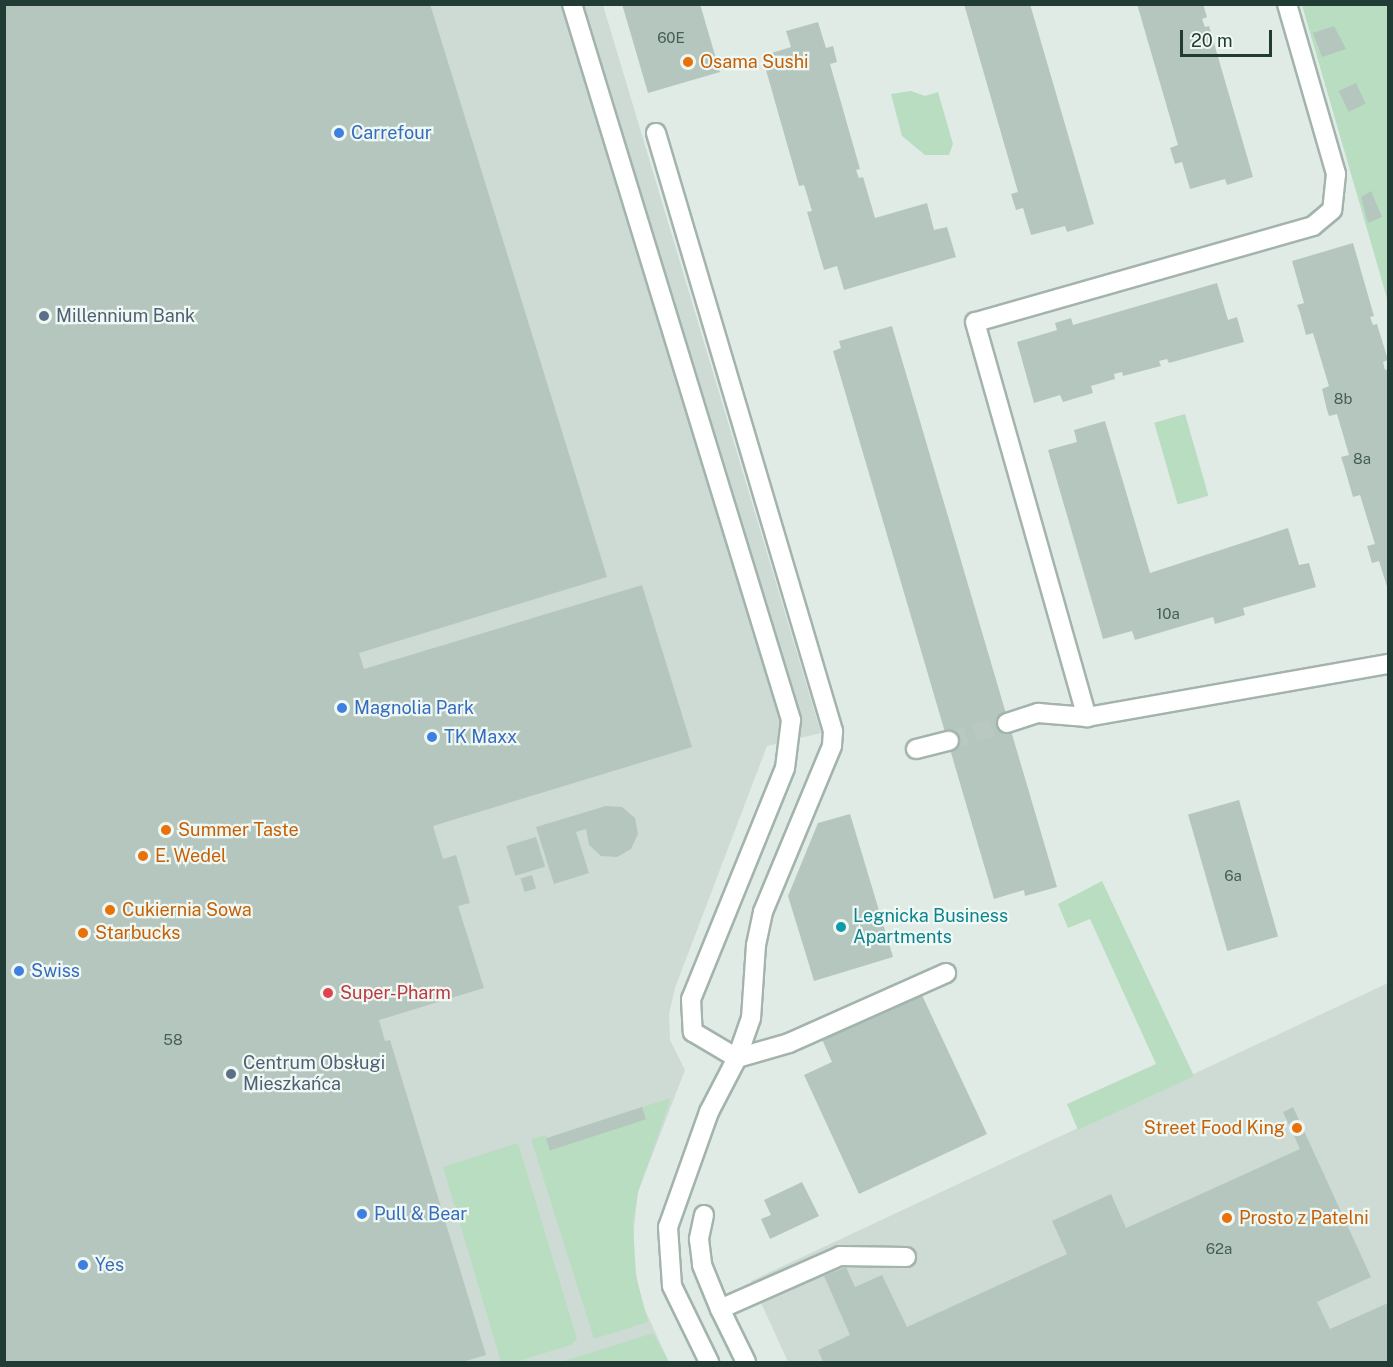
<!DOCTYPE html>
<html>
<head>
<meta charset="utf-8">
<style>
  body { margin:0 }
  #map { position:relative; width:1393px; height:1367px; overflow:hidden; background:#e0ebe6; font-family:"Public Sans",sans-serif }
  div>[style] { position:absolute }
  .built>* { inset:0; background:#cedbd5 }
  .green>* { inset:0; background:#b8ddc1; transform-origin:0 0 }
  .building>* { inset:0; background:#b5c6bf; transform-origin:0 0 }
  .minor-tunnel>* { height:18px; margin-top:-9px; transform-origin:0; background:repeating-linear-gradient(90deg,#bac8c2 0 18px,transparent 0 27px) }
  .roads { filter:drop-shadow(2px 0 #a3b3ad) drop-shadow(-2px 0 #a3b3ad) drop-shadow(0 2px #a3b3ad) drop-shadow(0 -2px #a3b3ad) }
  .minor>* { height:18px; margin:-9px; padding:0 9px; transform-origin:9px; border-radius:9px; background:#fff }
  .dots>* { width:16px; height:16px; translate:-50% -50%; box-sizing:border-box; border:3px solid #f0f8f4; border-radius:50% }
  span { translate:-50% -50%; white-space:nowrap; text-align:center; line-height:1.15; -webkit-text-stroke:4.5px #f0f8f4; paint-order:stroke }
  .number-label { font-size:15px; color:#455e57 }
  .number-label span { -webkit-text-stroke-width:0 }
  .food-label { font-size:18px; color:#c56008 }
  .left { translate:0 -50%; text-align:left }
  .right { translate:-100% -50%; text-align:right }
  .shop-label { font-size:18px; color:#366cbe }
  .service-label { font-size:18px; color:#4e5e75 }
  .culture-label { font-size:18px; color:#0d838f }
  .health-label { font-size:18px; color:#be3a42 }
  .frame { position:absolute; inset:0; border:6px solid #203c34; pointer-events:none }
  .scale { position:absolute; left:1180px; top:30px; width:92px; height:27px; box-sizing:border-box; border:3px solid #203c34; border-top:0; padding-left:8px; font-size:18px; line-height:21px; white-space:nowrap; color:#203c34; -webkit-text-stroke:4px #f0f8f4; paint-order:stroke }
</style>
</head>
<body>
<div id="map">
  <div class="built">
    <div style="clip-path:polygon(5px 5px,603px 5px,821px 733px,767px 746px,675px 988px,669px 1014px,670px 1040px,685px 1070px,638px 1192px,632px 1246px,640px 1299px,669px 1362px,5px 1362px)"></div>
    <div style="clip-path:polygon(1388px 983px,1388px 1362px,788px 1362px,751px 1281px)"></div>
  </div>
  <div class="green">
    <div style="clip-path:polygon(1302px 5px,1388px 5px,1388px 302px,1367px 229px)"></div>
    <div style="clip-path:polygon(911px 91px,925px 96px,938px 92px,953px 144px,949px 155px,925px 155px,902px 136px,891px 94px)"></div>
    <div style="left:1185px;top:414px;width:85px;height:32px;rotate:74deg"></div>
    <div style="clip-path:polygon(1102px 881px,1194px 1076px,1078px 1130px,1067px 1104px,1156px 1064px,1090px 919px,1068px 928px,1058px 904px)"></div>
    <div style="clip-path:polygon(671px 1098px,638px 1192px,633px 1222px,636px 1276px,648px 1322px,594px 1339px,531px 1139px,546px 1135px,550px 1149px,646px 1119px,642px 1107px)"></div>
    <div style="clip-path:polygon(518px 1143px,577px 1339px,571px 1345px,515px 1362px,501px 1362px,443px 1167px)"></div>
    <div style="clip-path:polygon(653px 1333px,669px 1362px,561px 1362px,606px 1348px)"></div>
  </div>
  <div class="building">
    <div style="clip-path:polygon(4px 4px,430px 4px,607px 577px,359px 653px,364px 669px,642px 585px,692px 747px,433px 826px,443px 859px,456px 855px,470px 903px,458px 906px,484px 988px,379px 1020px,385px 1041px,390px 1040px,486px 1355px,462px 1362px,4px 1362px)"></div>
    <div style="clip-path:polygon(622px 4px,700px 4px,720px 72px,648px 93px)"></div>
    <div style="clip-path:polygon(964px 4px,1030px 4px,1094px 224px,1067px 232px,1065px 226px,1031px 235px,1023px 208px,1016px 210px,1011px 194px,1018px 192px)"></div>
    <div style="clip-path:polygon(1137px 4px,1203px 4px,1207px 17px,1202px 19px,1205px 27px,1209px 26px,1253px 177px,1227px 185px,1225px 179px,1190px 189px,1182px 162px,1175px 164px,1170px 148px,1178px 145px)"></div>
    <div style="clip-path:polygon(818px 22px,826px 48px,833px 46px,837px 62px,830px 64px,860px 169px,856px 170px,859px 178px,863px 177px,875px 218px,927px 203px,934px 230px,947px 227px,956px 257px,844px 290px,837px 266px,824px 270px,807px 212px,812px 211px,804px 185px,799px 186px,762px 56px,791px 47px,786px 31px)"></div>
    <div style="clip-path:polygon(1334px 26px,1346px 49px,1322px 57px,1313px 33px)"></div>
    <div style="left:1356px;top:83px;width:23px;height:19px;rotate:65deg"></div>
    <div style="clip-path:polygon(1371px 191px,1382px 217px,1368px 223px,1361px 197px)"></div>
    <div style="clip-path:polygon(1353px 243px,1374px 316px,1370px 317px,1373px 325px,1377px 324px,1388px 360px,1383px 362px,1385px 370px,1388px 369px,1388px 590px,1379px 561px,1372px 563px,1367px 546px,1375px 544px,1360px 495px,1353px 497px,1344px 466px,1341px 457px,1349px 455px,1337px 414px,1329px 416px,1327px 410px,1322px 389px,1329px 386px,1313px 333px,1306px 335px,1300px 313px,1297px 305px,1304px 303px,1292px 261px)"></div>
    <div style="clip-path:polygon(1217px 283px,1228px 320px,1237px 317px,1244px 342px,1169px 363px,1167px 359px,1159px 361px,1161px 366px,1123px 376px,1122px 372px,1114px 374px,1115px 379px,1091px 386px,1093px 393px,1063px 402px,1060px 395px,1034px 403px,1017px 342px,1057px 330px,1055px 323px,1071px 318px,1073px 325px)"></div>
    <div style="clip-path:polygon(892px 326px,1057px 887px,1025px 896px,1024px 890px,994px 899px,833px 351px,841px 348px,839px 341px)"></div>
    <div style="clip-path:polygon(1105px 421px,1150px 573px,1288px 528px,1299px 565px,1309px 563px,1316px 587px,1243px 608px,1245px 615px,1215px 624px,1213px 617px,1135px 640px,1132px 631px,1103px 639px,1048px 450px,1077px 442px,1074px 430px)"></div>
    <div style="left:1239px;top:800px;width:142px;height:53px;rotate:74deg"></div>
    <div style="clip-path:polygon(606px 806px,622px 807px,635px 818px,638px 834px,631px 849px,617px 857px,601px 856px,589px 845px,586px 829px,576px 832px,589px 873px,554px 884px,536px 827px)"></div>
    <div style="clip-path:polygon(850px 814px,893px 957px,814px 981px,788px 896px,818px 823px)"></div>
    <div style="left:536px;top:837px;width:31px;height:31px;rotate:73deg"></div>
    <div style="left:532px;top:875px;width:14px;height:12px;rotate:73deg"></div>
    <div style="clip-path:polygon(920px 991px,987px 1134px,859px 1194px,804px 1075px,832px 1062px,821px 1037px)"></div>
    <div style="left:642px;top:1107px;width:13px;height:101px;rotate:72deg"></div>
    <div style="clip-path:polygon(1293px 1107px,1371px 1277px,1317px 1302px,1330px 1329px,1388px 1303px,1388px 1362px,823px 1362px,818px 1350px,850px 1335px,824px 1276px,846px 1267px,855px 1287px,882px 1275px,907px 1327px,1067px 1254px,1052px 1221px,1111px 1194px,1126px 1228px,1300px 1149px,1283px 1112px)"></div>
    <div style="clip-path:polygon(802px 1182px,819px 1216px,770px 1239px,761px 1219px,771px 1215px,764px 1200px)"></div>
  </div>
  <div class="minor-tunnel">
    <div style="left:949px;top:741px;width:61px;rotate:-17.2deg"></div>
  </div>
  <div class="roads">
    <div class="minor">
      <div style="left:572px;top:4px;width:749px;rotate:72.99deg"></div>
      <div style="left:791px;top:720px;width:48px;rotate:97.1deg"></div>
      <div style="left:785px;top:768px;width:249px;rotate:112.1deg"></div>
      <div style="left:691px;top:999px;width:33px;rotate:87deg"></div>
      <div style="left:693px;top:1032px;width:51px;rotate:30.6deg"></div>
      <div style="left:737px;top:1058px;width:54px;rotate:-16.1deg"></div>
      <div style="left:789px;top:1043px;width:172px;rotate:-24deg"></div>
      <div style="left:1287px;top:4px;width:177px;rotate:73.9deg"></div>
      <div style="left:1336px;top:174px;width:36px;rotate:96deg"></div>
      <div style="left:1332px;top:210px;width:25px;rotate:140deg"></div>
      <div style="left:1313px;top:226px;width:351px;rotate:164.1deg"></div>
      <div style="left:975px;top:322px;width:411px;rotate:74.2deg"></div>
      <div style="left:1087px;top:717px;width:306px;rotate:-10deg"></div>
      <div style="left:656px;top:133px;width:624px;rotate:73.51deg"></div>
      <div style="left:833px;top:731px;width:15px;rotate:94deg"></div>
      <div style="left:832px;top:746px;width:180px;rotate:112.6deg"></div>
      <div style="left:763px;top:912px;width:34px;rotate:102deg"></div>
      <div style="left:756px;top:945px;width:73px;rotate:93.9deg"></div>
      <div style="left:751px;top:1018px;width:42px;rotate:109.3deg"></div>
      <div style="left:737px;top:1058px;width:61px;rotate:117.4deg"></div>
      <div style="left:709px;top:1112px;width:122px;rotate:109.6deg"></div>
      <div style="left:668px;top:1227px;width:59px;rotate:86.1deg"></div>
      <div style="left:672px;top:1286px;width:85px;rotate:64deg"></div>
      <div style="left:1007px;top:723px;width:33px;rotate:-18deg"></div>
      <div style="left:1038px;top:713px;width:49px;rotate:4.7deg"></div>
      <div style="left:916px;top:749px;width:34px;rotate:-14deg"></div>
      <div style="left:704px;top:1215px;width:25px;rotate:102deg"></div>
      <div style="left:699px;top:1239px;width:26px;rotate:83deg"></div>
      <div style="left:702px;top:1265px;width:48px;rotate:67.8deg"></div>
      <div style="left:746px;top:1362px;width:59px;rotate:-116.1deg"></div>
      <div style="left:720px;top:1309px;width:131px;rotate:-23.8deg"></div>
      <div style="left:840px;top:1256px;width:66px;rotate:0.9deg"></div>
    </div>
  </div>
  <div class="dots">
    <div style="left:688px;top:62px;background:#e8710a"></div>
    <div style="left:339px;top:133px;background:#3f7fe0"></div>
    <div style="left:44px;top:316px;background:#5c6f8a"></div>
    <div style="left:342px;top:708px;background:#3f7fe0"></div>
    <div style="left:432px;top:737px;background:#3f7fe0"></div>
    <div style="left:166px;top:830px;background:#e8710a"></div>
    <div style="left:143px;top:856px;background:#e8710a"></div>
    <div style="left:110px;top:910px;background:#e8710a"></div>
    <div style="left:841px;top:927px;background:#0f9aa8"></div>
    <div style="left:83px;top:933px;background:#e8710a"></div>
    <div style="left:19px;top:971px;background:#3f7fe0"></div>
    <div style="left:328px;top:993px;background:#e0444e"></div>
    <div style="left:231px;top:1074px;background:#5c6f8a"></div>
    <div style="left:1297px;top:1128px;background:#e8710a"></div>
    <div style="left:362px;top:1214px;background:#3f7fe0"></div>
    <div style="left:1227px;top:1218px;background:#e8710a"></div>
    <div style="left:83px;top:1265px;background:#3f7fe0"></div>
  </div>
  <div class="number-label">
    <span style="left:671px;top:38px">60E</span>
    <span style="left:1343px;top:399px">8b</span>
    <span style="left:1362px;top:459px">8a</span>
    <span style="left:1168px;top:614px">10a</span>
    <span style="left:1233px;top:876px">6a</span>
    <span style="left:173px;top:1040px">58</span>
    <span style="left:1219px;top:1249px">62a</span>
  </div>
  <div class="food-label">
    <span class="left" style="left:700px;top:62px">Osama Sushi</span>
    <span class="left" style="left:178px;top:830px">Summer Taste</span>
    <span class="left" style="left:155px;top:856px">E. Wedel</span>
    <span class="left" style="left:122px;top:910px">Cukiernia Sowa</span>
    <span class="left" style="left:95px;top:933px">Starbucks</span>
    <span class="right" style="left:1285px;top:1128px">Street Food King</span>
    <span class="left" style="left:1239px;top:1218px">Prosto z Patelni</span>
  </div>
  <div class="shop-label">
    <span class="left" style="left:351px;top:133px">Carrefour</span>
    <span class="left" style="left:354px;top:708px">Magnolia Park</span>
    <span class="left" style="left:444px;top:737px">TK Maxx</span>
    <span class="left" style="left:31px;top:971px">Swiss</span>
    <span class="left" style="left:374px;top:1214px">Pull &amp; Bear</span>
    <span class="left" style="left:95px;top:1265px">Yes</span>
  </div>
  <div class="service-label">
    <span class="left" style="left:56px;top:316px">Millennium Bank</span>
    <span class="left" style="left:243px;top:1074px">Centrum Obsługi<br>Mieszkańca</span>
  </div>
  <div class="culture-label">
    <span class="left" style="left:853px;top:927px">Legnicka Business<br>Apartments</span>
  </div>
  <div class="health-label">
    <span class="left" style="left:340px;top:993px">Super-Pharm</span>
  </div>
  <div class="frame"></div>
  <div class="scale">20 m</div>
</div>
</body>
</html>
